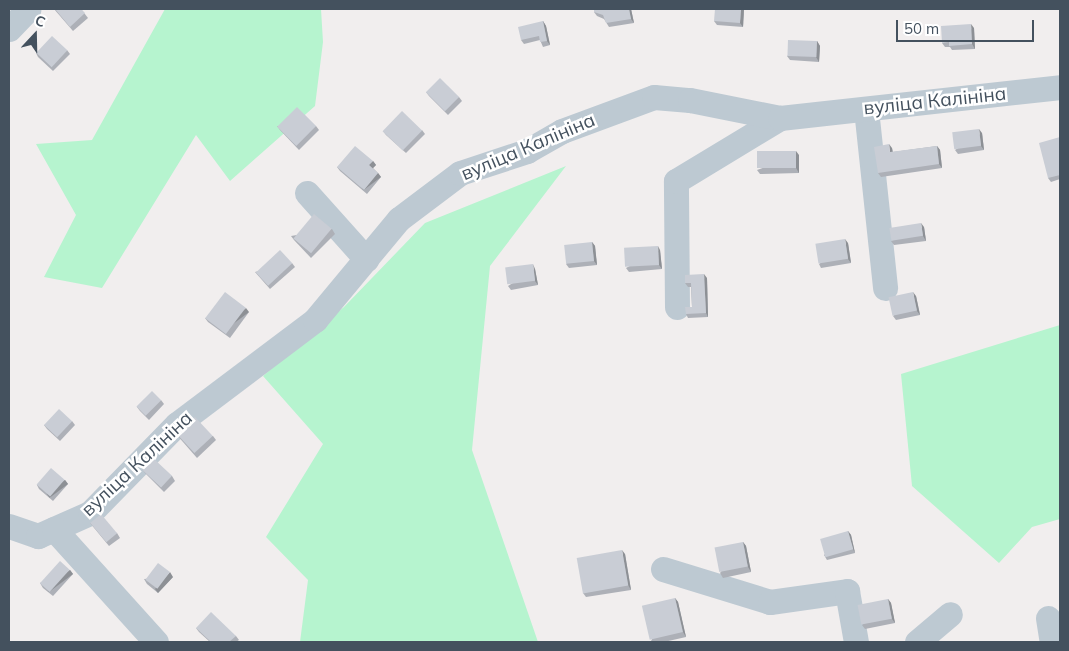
<!DOCTYPE html>
<html>
<head>
<meta charset="utf-8">
<style>
  body { margin:0 }
  #map { position:relative; width:1069px; height:651px; overflow:hidden; background:#f1eeee; font-family:Mulish,sans-serif }
  div>[style] { position:absolute }
  .green>* { inset:0; background:#b6f4cf }
  .minor>* { height:25px; margin:-12.5px; padding:0 12.5px; transform-origin:12.5px; border-radius:12.5px; background:#bdc9d2 }
  .wall>* { inset:0; background:#adb0b7 }
  .shaded-wall>* { inset:0; background:#8d9095; transform-origin:0 0 }
  .building>* { inset:0; background:#c9cdd5; transform-origin:0 0 }
  span { translate:-50% -50%; white-space:nowrap; text-align:center; line-height:1.15; -webkit-text-stroke:5px #fff; paint-order:stroke }
  .street-label { font-size:19px; color:#44515e }
  .frame { position:absolute; inset:0; border:10px solid #44515e; pointer-events:none }
  .north { position:absolute; left:10px; top:10px; width:50px; height:50px; -webkit-text-stroke:4px #fff; paint-order:stroke; rotate:21deg; font-size:14px; font-weight:700; line-height:20px; text-align:center; color:#44515e }
  .north::after { content:''; display:block; margin:auto; width:18px; height:22px; background:#44515e; clip-path:polygon(50% 0,100% 100%,50% 72%,0 100%) }
  .scale { position:absolute; left:896px; top:20px; width:138px; height:22px; box-sizing:border-box; border:2px solid #44515e; border-top:0; padding-left:6px; font-size:15px; line-height:18px; white-space:nowrap; color:#44515e; -webkit-text-stroke:4px #fff; paint-order:stroke }
</style>
</head>
<body>
<div id="map">
  <div class="green">
    <div style="clip-path:polygon(165px 9px,321px 9px,323px 42px,315px 106px,230px 181px,196px 135px,102px 288px,44px 277px,76px 215px,36px 144px,92px 140px)"></div>
    <div style="clip-path:polygon(566px 166px,490px 266px,472px 450px,538px 642px,300px 642px,308px 580px,266px 537px,323px 444px,263px 376px,344px 307px,425px 223px)"></div>
    <div style="clip-path:polygon(1060px 325px,1060px 519px,1032px 527px,999px 563px,912px 486px,901px 374px)"></div>
  </div>
  <div class="minor">
    <div style="left:9px;top:29px;width:28px;rotate:-46deg"></div>
    <div style="left:866px;top:109px;width:180px;rotate:83.9deg"></div>
    <div style="left:307px;top:193px;width:89px;rotate:48.2deg"></div>
    <div style="left:677px;top:307px;width:126px;rotate:-90.5deg"></div>
    <div style="left:676px;top:181px;width:122px;rotate:-31.2deg"></div>
    <div style="left:9px;top:526px;width:31px;rotate:19deg"></div>
    <div style="left:38px;top:536px;width:57px;rotate:-23.9deg"></div>
    <div style="left:90px;top:513px;width:124px;rotate:-45.7deg"></div>
    <div style="left:177px;top:424px;width:173px;rotate:-37deg"></div>
    <div style="left:315px;top:320px;width:131px;rotate:-50.3deg"></div>
    <div style="left:399px;top:219px;width:76px;rotate:-37deg"></div>
    <div style="left:460px;top:173px;width:71px;rotate:-18.2deg"></div>
    <div style="left:527px;top:151px;width:40px;rotate:-29.7deg"></div>
    <div style="left:562px;top:131px;width:98px;rotate:-20.3deg"></div>
    <div style="left:654px;top:97px;width:36px;rotate:5deg"></div>
    <div style="left:690px;top:100px;width:92px;rotate:11.3deg"></div>
    <div style="left:780px;top:118px;width:282px;rotate:-6.3deg"></div>
    <div style="left:54px;top:529px;width:152px;rotate:47.9deg"></div>
    <div style="left:663px;top:569px;width:112px;rotate:17.1deg"></div>
    <div style="left:770px;top:602px;width:78px;rotate:-8.1deg"></div>
    <div style="left:847px;top:591px;width:52px;rotate:80deg"></div>
    <div style="left:1048px;top:618px;width:24px;rotate:81deg"></div>
    <div style="left:917px;top:642px;width:43px;rotate:-40.3deg"></div>
  </div>
  <div class="wall">
    <div style="clip-path:polygon(54px 9px,81px 9px,88px 18px,73px 31px)"></div>
    <div style="clip-path:polygon(631px 9px,634px 23px,609px 27px,604px 19px,597px 16px,594px 12px)"></div>
    <div style="clip-path:polygon(744px 9px,743px 27px,717px 25px,714px 21px)"></div>
    <div style="clip-path:polygon(543px 21px,546px 26px,550px 45px,543px 47px,540px 40px,524px 44px,521px 40px)"></div>
    <div style="clip-path:polygon(974px 28px,975px 49px,952px 50px,950px 47px,945px 47px,942px 43px)"></div>
    <div style="clip-path:polygon(817px 41px,820px 46px,819px 62px,790px 60px,787px 56px)"></div>
    <div style="clip-path:polygon(67px 50px,70px 54px,53px 71px,38px 57px,36px 53px)"></div>
    <div style="clip-path:polygon(426px 92px,459px 97px,462px 101px,448px 115px,429px 96px)"></div>
    <div style="clip-path:polygon(277px 126px,316px 126px,319px 130px,299px 150px,280px 130px)"></div>
    <div style="clip-path:polygon(422px 130px,425px 134px,406px 153px,386px 135px,383px 131px)"></div>
    <div style="clip-path:polygon(982px 133px,984px 150px,958px 154px,955px 150px)"></div>
    <div style="clip-path:polygon(1060px 137px,1060px 179px,1051px 182px,1048px 178px)"></div>
    <div style="clip-path:polygon(937px 146px,940px 150px,942px 168px,881px 177px,878px 173px,892px 148px,893px 152px)"></div>
    <div style="clip-path:polygon(799px 155px,799px 173px,760px 174px,757px 170px)"></div>
    <div style="clip-path:polygon(373px 161px,376px 165px,373px 168px,378px 173px,381px 177px,367px 194px,340px 171px,337px 167px)"></div>
    <div style="clip-path:polygon(924px 227px,926px 241px,894px 245px,891px 241px)"></div>
    <div style="clip-path:polygon(332px 229px,335px 234px,311px 258px,294px 240px,291px 236px)"></div>
    <div style="clip-path:polygon(592px 242px,595px 246px,597px 265px,569px 268px,566px 264px)"></div>
    <div style="clip-path:polygon(848px 243px,851px 263px,821px 268px,819px 264px)"></div>
    <div style="clip-path:polygon(660px 250px,662px 269px,629px 272px,626px 268px)"></div>
    <div style="clip-path:polygon(292px 263px,295px 267px,270px 289px,255px 272px)"></div>
    <div style="clip-path:polygon(535px 269px,538px 285px,511px 290px,508px 286px)"></div>
    <div style="clip-path:polygon(707px 278px,708px 317px,688px 318px,686px 314px,692px 307px,691px 287px,688px 287px,685px 283px)"></div>
    <div style="clip-path:polygon(916px 296px,920px 315px,896px 320px,893px 316px)"></div>
    <div style="clip-path:polygon(249px 312px,230px 338px,208px 322px,205px 318px)"></div>
    <div style="clip-path:polygon(161px 400px,164px 404px,149px 420px,140px 411px,137px 407px)"></div>
    <div style="clip-path:polygon(72px 421px,75px 425px,60px 441px,47px 429px,44px 425px)"></div>
    <div style="clip-path:polygon(176px 434px,213px 436px,216px 440px,197px 458px)"></div>
    <div style="clip-path:polygon(142px 469px,172px 476px,175px 481px,164px 492px,145px 473px)"></div>
    <div style="clip-path:polygon(65px 480px,68px 484px,53px 501px,39px 489px,37px 485px)"></div>
    <div style="clip-path:polygon(90px 523px,117px 533px,120px 538px,109px 546px)"></div>
    <div style="clip-path:polygon(848px 531px,851px 535px,855px 553px,827px 560px,824px 555px)"></div>
    <div style="clip-path:polygon(743px 542px,746px 546px,751px 572px,723px 578px,720px 573px)"></div>
    <div style="clip-path:polygon(625px 554px,631px 590px,586px 597px,583px 593px)"></div>
    <div style="clip-path:polygon(70px 570px,73px 574px,53px 596px,43px 588px,40px 583px)"></div>
    <div style="clip-path:polygon(173px 577px,158px 593px,147px 584px,144px 579px)"></div>
    <div style="clip-path:polygon(675px 598px,678px 602px,686px 637px,664px 642px,652px 642px,651px 641px)"></div>
    <div style="clip-path:polygon(888px 599px,891px 603px,895px 623px,865px 629px,862px 625px)"></div>
    <div style="clip-path:polygon(196px 628px,236px 636px,239px 640px,236px 642px,210px 642px,199px 632px)"></div>
  </div>
  <div class="shaded-wall">
    <div style="clip-path:polygon(629px 9px,631px 9px,634px 23px,631px 19px)"></div>
    <div style="clip-path:polygon(741px 9px,744px 9px,743px 27px,740px 23px)"></div>
    <div style="clip-path:polygon(543px 21px,546px 26px,550px 45px,547px 41px)"></div>
    <div style="clip-path:polygon(971px 24px,974px 28px,975px 49px,972px 44px)"></div>
    <div style="clip-path:polygon(817px 41px,820px 46px,819px 62px,816px 57px)"></div>
    <div style="clip-path:polygon(979px 129px,982px 133px,984px 150px,981px 146px)"></div>
    <div style="clip-path:polygon(889px 144px,892px 148px,893px 156px,890px 152px)"></div>
    <div style="clip-path:polygon(937px 146px,940px 150px,942px 168px,939px 164px)"></div>
    <div style="clip-path:polygon(796px 151px,799px 155px,799px 173px,796px 168px)"></div>
    <div style="clip-path:polygon(373px 161px,376px 165px,372px 169px,369px 165px)"></div>
    <div style="left:378px;top:173px;width:5px;height:22px;rotate:53deg"></div>
    <div style="clip-path:polygon(921px 223px,924px 227px,926px 241px,923px 236px)"></div>
    <div style="clip-path:polygon(845px 239px,848px 243px,851px 263px,848px 259px)"></div>
    <div style="clip-path:polygon(592px 242px,595px 246px,597px 265px,594px 261px)"></div>
    <div style="clip-path:polygon(658px 246px,660px 250px,662px 269px,659px 265px)"></div>
    <div style="clip-path:polygon(533px 264px,535px 269px,538px 285px,535px 281px)"></div>
    <div style="clip-path:polygon(704px 274px,707px 278px,708px 317px,706px 313px)"></div>
    <div style="clip-path:polygon(913px 292px,916px 296px,920px 315px,917px 311px)"></div>
    <div style="left:246px;top:308px;width:5px;height:32px;rotate:53deg"></div>
    <div style="left:65px;top:480px;width:5px;height:23px;rotate:53deg"></div>
    <div style="clip-path:polygon(848px 531px,851px 535px,855px 553px,853px 549px)"></div>
    <div style="clip-path:polygon(743px 542px,746px 546px,751px 572px,748px 567px)"></div>
    <div style="clip-path:polygon(622px 550px,625px 554px,631px 590px,628px 585px)"></div>
    <div style="left:70px;top:570px;width:5px;height:30px;rotate:53deg"></div>
    <div style="clip-path:polygon(170px 572px,173px 577px,158px 593px,155px 589px)"></div>
    <div style="clip-path:polygon(675px 598px,678px 602px,686px 637px,683px 632px)"></div>
    <div style="clip-path:polygon(888px 599px,891px 603px,895px 623px,892px 619px)"></div>
  </div>
  <div class="building">
    <div style="clip-path:polygon(55px 9px,81px 9px,85px 13px,70px 27px)"></div>
    <div style="clip-path:polygon(594px 9px,629px 9px,631px 19px,606px 23px,603px 15px,594px 12px)"></div>
    <div style="clip-path:polygon(715px 9px,741px 9px,740px 23px,714px 21px)"></div>
    <div style="clip-path:polygon(543px 21px,547px 41px,540px 42px,539px 36px,521px 40px,518px 27px)"></div>
    <div style="clip-path:polygon(971px 24px,972px 44px,949px 46px,949px 42px,942px 43px,941px 26px)"></div>
    <div style="left:52px;top:36px;width:21px;height:23px;rotate:43deg"></div>
    <div style="left:788px;top:40px;width:29px;height:16px;rotate:2deg"></div>
    <div style="left:440px;top:78px;width:27px;height:20px;rotate:45deg"></div>
    <div style="left:297px;top:107px;width:27px;height:28px;rotate:45deg"></div>
    <div style="left:402px;top:111px;width:28px;height:28px;rotate:44deg"></div>
    <div style="left:979px;top:129px;width:17px;height:27px;rotate:83deg"></div>
    <div style="clip-path:polygon(1060px 137px,1060px 175px,1048px 178px,1039px 143px)"></div>
    <div style="clip-path:polygon(889px 144px,890px 152px,937px 146px,939px 164px,878px 173px,874px 147px)"></div>
    <div style="clip-path:polygon(355px 146px,373px 161px,369px 165px,378px 173px,364px 190px,337px 167px)"></div>
    <div style="left:796px;top:151px;width:17px;height:39px;rotate:90deg"></div>
    <div style="left:314px;top:214px;width:23px;height:32px;rotate:40deg"></div>
    <div style="left:921px;top:223px;width:13px;height:32px;rotate:81deg"></div>
    <div style="left:845px;top:239px;width:20px;height:30px;rotate:81deg"></div>
    <div style="left:592px;top:242px;width:19px;height:28px;rotate:84deg"></div>
    <div style="left:658px;top:246px;width:19px;height:34px;rotate:87deg"></div>
    <div style="left:280px;top:250px;width:18px;height:33px;rotate:47deg"></div>
    <div style="left:533px;top:264px;width:17px;height:28px;rotate:83deg"></div>
    <div style="clip-path:polygon(704px 274px,706px 313px,686px 314px,685px 307px,692px 307px,691px 283px,685px 283px,685px 275px)"></div>
    <div style="left:225px;top:292px;width:26px;height:33px;rotate:37deg"></div>
    <div style="left:913px;top:292px;width:19px;height:25px;rotate:78deg"></div>
    <div style="left:152px;top:391px;width:13px;height:22px;rotate:45deg"></div>
    <div style="left:59px;top:409px;width:18px;height:22px;rotate:43deg"></div>
    <div style="left:195px;top:417px;width:26px;height:25px;rotate:47deg"></div>
    <div style="left:153px;top:458px;width:26px;height:16px;rotate:43deg"></div>
    <div style="left:51px;top:468px;width:18px;height:22px;rotate:41deg"></div>
    <div style="left:101px;top:514px;width:25px;height:14px;rotate:50deg"></div>
    <div style="left:848px;top:531px;width:19px;height:29px;rotate:74deg"></div>
    <div style="left:743px;top:542px;width:25px;height:29px;rotate:79deg"></div>
    <div style="left:622px;top:550px;width:36px;height:46px;rotate:80deg"></div>
    <div style="left:60px;top:561px;width:13px;height:30px;rotate:42deg"></div>
    <div style="left:158px;top:563px;width:15px;height:21px;rotate:37deg"></div>
    <div style="left:675px;top:598px;width:35px;height:34px;rotate:77deg"></div>
    <div style="left:888px;top:599px;width:20px;height:31px;rotate:79deg"></div>
    <div style="clip-path:polygon(211px 612px,236px 636px,229px 642px,211px 642px,196px 628px)"></div>
  </div>
  <div class="street-label">
    <span style="left:935px;top:101px;rotate:-6deg">вуліца Калініна</span>
    <span style="left:528px;top:147px;rotate:-23deg">вуліца Калініна</span>
    <span style="left:137px;top:464px;rotate:-43deg">вуліца Калініна</span>
  </div>
  <div class="frame"></div>
  <div class="north">С</div>
  <div class="scale">50 m</div>
</div>
</body>
</html>
